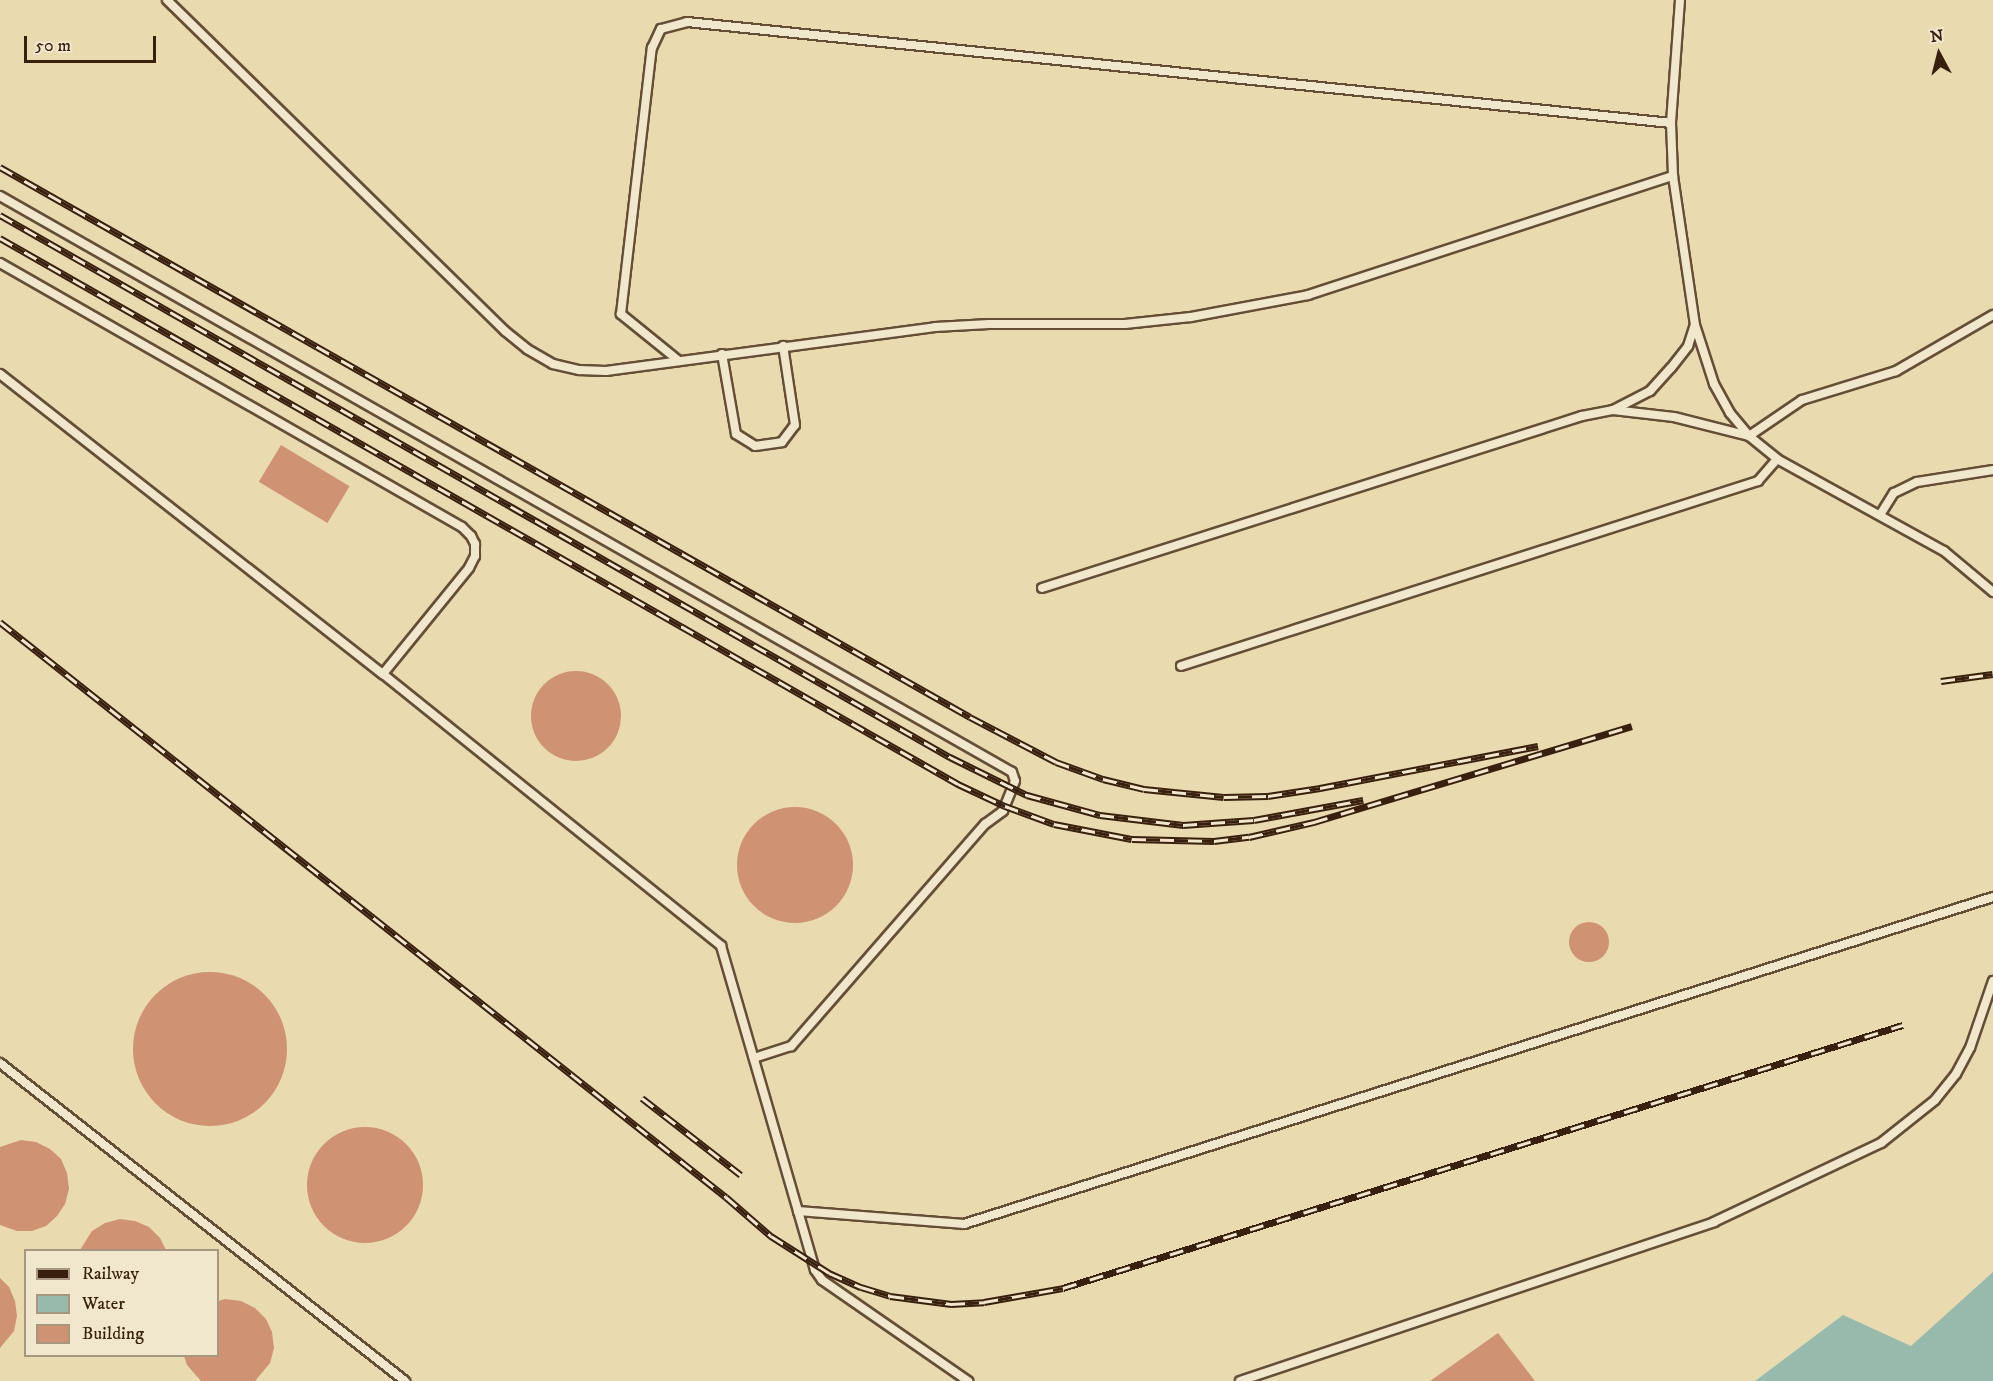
<!DOCTYPE html>
<html>
<head>
<meta charset="utf-8">
<style>
  body { margin:0 }
  #map { position:relative; width:1993px; height:1381px; overflow:hidden; background:#e9dab0; font-family:"IM FELL DW Pica",serif }
  div>[style] { position:absolute }
  .water>* { inset:0; background:#97baad }
  .building>* { inset:0; background:#cf9273; transform-origin:0 0 }
  .round { border-radius:50% }
  .roads { filter:drop-shadow(2px 0 #654e36) drop-shadow(-2px 0 #654e36) drop-shadow(0 2px #654e36) drop-shadow(0 -2px #654e36) }
  .service>* { height:8px; margin:-4px; padding:0 4px; transform-origin:4px; border-radius:4px; background:#f1e7cc }
  .rail>* { height:7px; margin-top:-3.5px; transform-origin:0; background:repeating-linear-gradient(90deg,#f1e7cc 0 14px,#39200e 0 28px); box-sizing:border-box; border-block:2px solid #39200e }
  span { translate:-50% -50%; white-space:nowrap; text-align:center; line-height:1.15; -webkit-text-stroke:5px #f1e7cc; paint-order:stroke }
  .legend { position:absolute; left:24px; top:1249px; width:195px; height:108px; box-sizing:border-box; background:#f1e7cc; border:2px solid #a79780; margin:0; padding:8px 10px; list-style:none; font-size:18px; color:#39200e }
  .legend li { display:flex; align-items:center; gap:12px; height:30px }
  .legend b { width:30px; border:2px solid #a79780 }
  .north { position:absolute; left:1909px; top:24px; width:60px; height:60px; -webkit-text-stroke:4px #f1e7cc; paint-order:stroke; rotate:353deg; font-size:16px; font-weight:700; line-height:24px; text-align:center; color:#39200e }
  .north::after { content:''; display:block; margin:auto; width:21px; height:27px; background:#39200e; clip-path:polygon(50% 0,100% 100%,50% 72%,0 100%) }
  .scale { position:absolute; left:24px; top:36px; width:132px; height:27px; box-sizing:border-box; border:3px solid #39200e; border-top:0; padding-left:8px; font-size:18px; line-height:21px; white-space:nowrap; color:#39200e; -webkit-text-stroke:4px #f1e7cc; paint-order:stroke }
</style>
</head>
<body>
<div id="map">
  <div class="water">
    <div style="clip-path:polygon(1993px 1272px,1993px 1381px,1755px 1381px,1843px 1315px,1911px 1346px)"></div>
  </div>
  <div class="building">
    <div style="left:281px;top:445px;width:80px;height:43px;rotate:31deg"></div>
    <div class="round" style="left:531px;top:671px;width:90px;height:90px"></div>
    <div class="round" style="left:737px;top:807px;width:116px;height:116px"></div>
    <div class="round" style="left:1569px;top:922px;width:40px;height:40px"></div>
    <div class="round" style="left:133px;top:972px;width:154px;height:154px"></div>
    <div class="round" style="left:307px;top:1127px;width:116px;height:116px"></div>
    <div style="clip-path:polygon(21px 1140px,36px 1142px,50px 1149px,61px 1159px,67px 1173px,69px 1189px,65px 1204px,57px 1216px,46px 1226px,32px 1231px,17px 1231px,0 1225px,0 1147px)"></div>
    <div style="clip-path:polygon(120px 1219px,135px 1221px,149px 1227px,160px 1238px,166px 1250px,80px 1250px,92px 1231px,105px 1223px)"></div>
    <div style="clip-path:polygon(0 1278px,9px 1287px,15px 1301px,17px 1316px,14px 1331px,0 1348px)"></div>
    <div style="clip-path:polygon(225px 1299px,241px 1301px,255px 1308px,266px 1319px,272px 1332px,274px 1348px,270px 1363px,255px 1381px,201px 1381px,187px 1365px,184px 1356px,218px 1356px,218px 1301px)"></div>
    <div style="clip-path:polygon(1498px 1333px,1535px 1381px,1430px 1381px)"></div>
  </div>
  <div class="roads">
    <div class="service">
      <div style="left:167px;top:0;width:473px;rotate:44.4deg"></div>
      <div style="left:505px;top:331px;width:28px;rotate:39deg"></div>
      <div style="left:527px;top:349px;width:30px;rotate:30deg"></div>
      <div style="left:553px;top:364px;width:27px;rotate:13deg"></div>
      <div style="left:579px;top:370px;width:27px;rotate:2deg"></div>
      <div style="left:606px;top:371px;width:332px;rotate:-7.6deg"></div>
      <div style="left:935px;top:327px;width:54px;rotate:-3.2deg"></div>
      <div style="left:989px;top:324px;width:136px"></div>
      <div style="left:1125px;top:324px;width:66px;rotate:-6.1deg"></div>
      <div style="left:1191px;top:317px;width:119px;rotate:-10.6deg"></div>
      <div style="left:1308px;top:295px;width:384px;rotate:-18.1deg"></div>
      <div style="left:1680px;top:0;width:123px;rotate:94.2deg"></div>
      <div style="left:1671px;top:123px;width:53px;rotate:87.8deg"></div>
      <div style="left:1673px;top:176px;width:151px;rotate:81.6deg"></div>
      <div style="left:1695px;top:325px;width:62px;rotate:72.1deg"></div>
      <div style="left:1714px;top:384px;width:33px;rotate:61deg"></div>
      <div style="left:1730px;top:413px;width:30px;rotate:50deg"></div>
      <div style="left:1749px;top:436px;width:36px;rotate:39deg"></div>
      <div style="left:1777px;top:459px;width:191px;rotate:28.9deg"></div>
      <div style="left:1944px;top:551px;width:64px;rotate:39.9deg"></div>
      <div style="left:0;top:196px;width:1164px;rotate:29.65deg"></div>
      <div style="left:1012px;top:772px;width:9px;rotate:72deg"></div>
      <div style="left:1015px;top:781px;width:32px;rotate:112deg"></div>
      <div style="left:1003px;top:811px;width:22px;rotate:144deg"></div>
      <div style="left:985px;top:824px;width:295px;rotate:131.1deg"></div>
      <div style="left:791px;top:1046px;width:39px;rotate:162deg"></div>
      <div style="left:0;top:263px;width:532px;rotate:29.74deg"></div>
      <div style="left:462px;top:527px;width:13px;rotate:45deg"></div>
      <div style="left:471px;top:536px;width:9px;rotate:63deg"></div>
      <div style="left:475px;top:544px;width:12px;rotate:90deg"></div>
      <div style="left:475px;top:556px;width:13px;rotate:117deg"></div>
      <div style="left:469px;top:568px;width:136px;rotate:129.1deg"></div>
      <div style="left:722px;top:354px;width:81px;rotate:80.1deg"></div>
      <div style="left:736px;top:434px;width:22px;rotate:32deg"></div>
      <div style="left:755px;top:446px;width:27px;rotate:-8deg"></div>
      <div style="left:782px;top:442px;width:21px;rotate:-53deg"></div>
      <div style="left:795px;top:425px;width:80px;rotate:-98.6deg"></div>
      <div style="left:679px;top:361px;width:75px;rotate:-141deg"></div>
      <div style="left:621px;top:314px;width:268px;rotate:-83.4deg"></div>
      <div style="left:652px;top:48px;width:21px;rotate:-65deg"></div>
      <div style="left:661px;top:29px;width:27px;rotate:-15deg"></div>
      <div style="left:687px;top:22px;width:989px;rotate:5.86deg"></div>
      <div style="left:0;top:374px;width:487px;rotate:38.1deg"></div>
      <div style="left:383px;top:674px;width:434px;rotate:38.8deg"></div>
      <div style="left:721px;top:946px;width:276px;rotate:73.8deg"></div>
      <div style="left:798px;top:1211px;width:167px;rotate:4.5deg"></div>
      <div style="left:964px;top:1224px;width:1080px;rotate:-17.63deg"></div>
      <div style="left:1613px;top:410px;width:42px;rotate:-27.2deg"></div>
      <div style="left:1650px;top:391px;width:31px;rotate:-48deg"></div>
      <div style="left:1671px;top:368px;width:28px;rotate:-52deg"></div>
      <div style="left:1688px;top:346px;width:22px;rotate:-72deg"></div>
      <div style="left:1880px;top:515px;width:26px;rotate:-58deg"></div>
      <div style="left:1894px;top:493px;width:25px;rotate:-26deg"></div>
      <div style="left:1917px;top:482px;width:77px;rotate:-9deg"></div>
      <div style="left:1042px;top:588px;width:567px;rotate:-17.67deg"></div>
      <div style="left:1582px;top:416px;width:32px;rotate:-11deg"></div>
      <div style="left:1613px;top:410px;width:61px;rotate:6.5deg"></div>
      <div style="left:1674px;top:417px;width:77px;rotate:14.2deg"></div>
      <div style="left:1749px;top:436px;width:64px;rotate:-34.2deg"></div>
      <div style="left:1802px;top:400px;width:98px;rotate:-17.1deg"></div>
      <div style="left:1896px;top:371px;width:112px;rotate:-30deg"></div>
      <div style="left:1181px;top:666px;width:606px;rotate:-17.78deg"></div>
      <div style="left:1758px;top:481px;width:29px;rotate:-49deg"></div>
      <div style="left:0;top:1063px;width:515px;rotate:38.14deg"></div>
      <div style="left:798px;top:1211px;width:61px;rotate:73.9deg"></div>
      <div style="left:815px;top:1270px;width:12px;rotate:55deg"></div>
      <div style="left:822px;top:1280px;width:178px;rotate:34.7deg"></div>
      <div style="left:1240px;top:1381px;width:500px;rotate:-18.5deg"></div>
      <div style="left:1714px;top:1222px;width:185px;rotate:-25.3deg"></div>
      <div style="left:1881px;top:1143px;width:69px;rotate:-38.5deg"></div>
      <div style="left:1935px;top:1100px;width:33px;rotate:-51deg"></div>
      <div style="left:1956px;top:1074px;width:30px;rotate:-62deg"></div>
      <div style="left:1970px;top:1048px;width:71px;rotate:-71.1deg"></div>
    </div>
  </div>
  <div class="rail">
    <div style="left:0;top:167px;width:1115px;rotate:29.55deg"></div>
    <div style="left:970px;top:717px;width:97px;rotate:27.6deg"></div>
    <div style="left:1056px;top:762px;width:50px;rotate:19.9deg"></div>
    <div style="left:1103px;top:779px;width:42px;rotate:13.7deg"></div>
    <div style="left:1144px;top:789px;width:80px;rotate:5.7deg"></div>
    <div style="left:1224px;top:797px;width:44px;rotate:-1.3deg"></div>
    <div style="left:1268px;top:796px;width:53px;rotate:-8.7deg"></div>
    <div style="left:1320px;top:788px;width:222px;rotate:-10.9deg"></div>
    <div style="left:0;top:215px;width:1094px;rotate:29.71deg"></div>
    <div style="left:950px;top:757px;width:86px;rotate:26.3deg"></div>
    <div style="left:1027px;top:795px;width:76px;rotate:15.3deg"></div>
    <div style="left:1100px;top:815px;width:84px;rotate:6.9deg"></div>
    <div style="left:1183px;top:825px;width:71px;rotate:-4deg"></div>
    <div style="left:1254px;top:820px;width:111px;rotate:-10.4deg"></div>
    <div style="left:0;top:238px;width:1103px;rotate:29.68deg"></div>
    <div style="left:958px;top:784px;width:52px;rotate:25.1deg"></div>
    <div style="left:1005px;top:806px;width:52px;rotate:20.2deg"></div>
    <div style="left:1054px;top:824px;width:79px;rotate:10.9deg"></div>
    <div style="left:1132px;top:839px;width:82px;rotate:1.4deg"></div>
    <div style="left:1214px;top:841px;width:35px;rotate:-7deg"></div>
    <div style="left:1249px;top:837px;width:67px;rotate:-13deg"></div>
    <div style="left:1314px;top:822px;width:332px;rotate:-16.8deg"></div>
    <div style="left:0;top:622px;width:926px;rotate:38.38deg"></div>
    <div style="left:726px;top:1197px;width:60px;rotate:40.9deg"></div>
    <div style="left:771px;top:1236px;width:69px;rotate:32.5deg"></div>
    <div style="left:829px;top:1273px;width:35px;rotate:24deg"></div>
    <div style="left:861px;top:1287px;width:30px;rotate:17deg"></div>
    <div style="left:890px;top:1296px;width:62px;rotate:7.5deg"></div>
    <div style="left:951px;top:1304px;width:33px;rotate:-3deg"></div>
    <div style="left:984px;top:1302px;width:80px;rotate:-10deg"></div>
    <div style="left:1063px;top:1288px;width:880px;rotate:-17.39deg"></div>
    <div style="left:1941px;top:681px;width:52px;rotate:-7.7deg"></div>
    <div style="left:642px;top:1098px;width:125px;rotate:37.9deg"></div>
  </div>
  <ul class="legend">
  <li><b style="height:8px;background:#39200e"></b>Railway</li>
  <li><b style="height:16px;background:#97baad"></b>Water</li>
  <li><b style="height:16px;background:#cf9273"></b>Building</li>
  </ul>
  <div class="north">N</div>
  <div class="scale">50 m</div>
</div>
</body>
</html>
